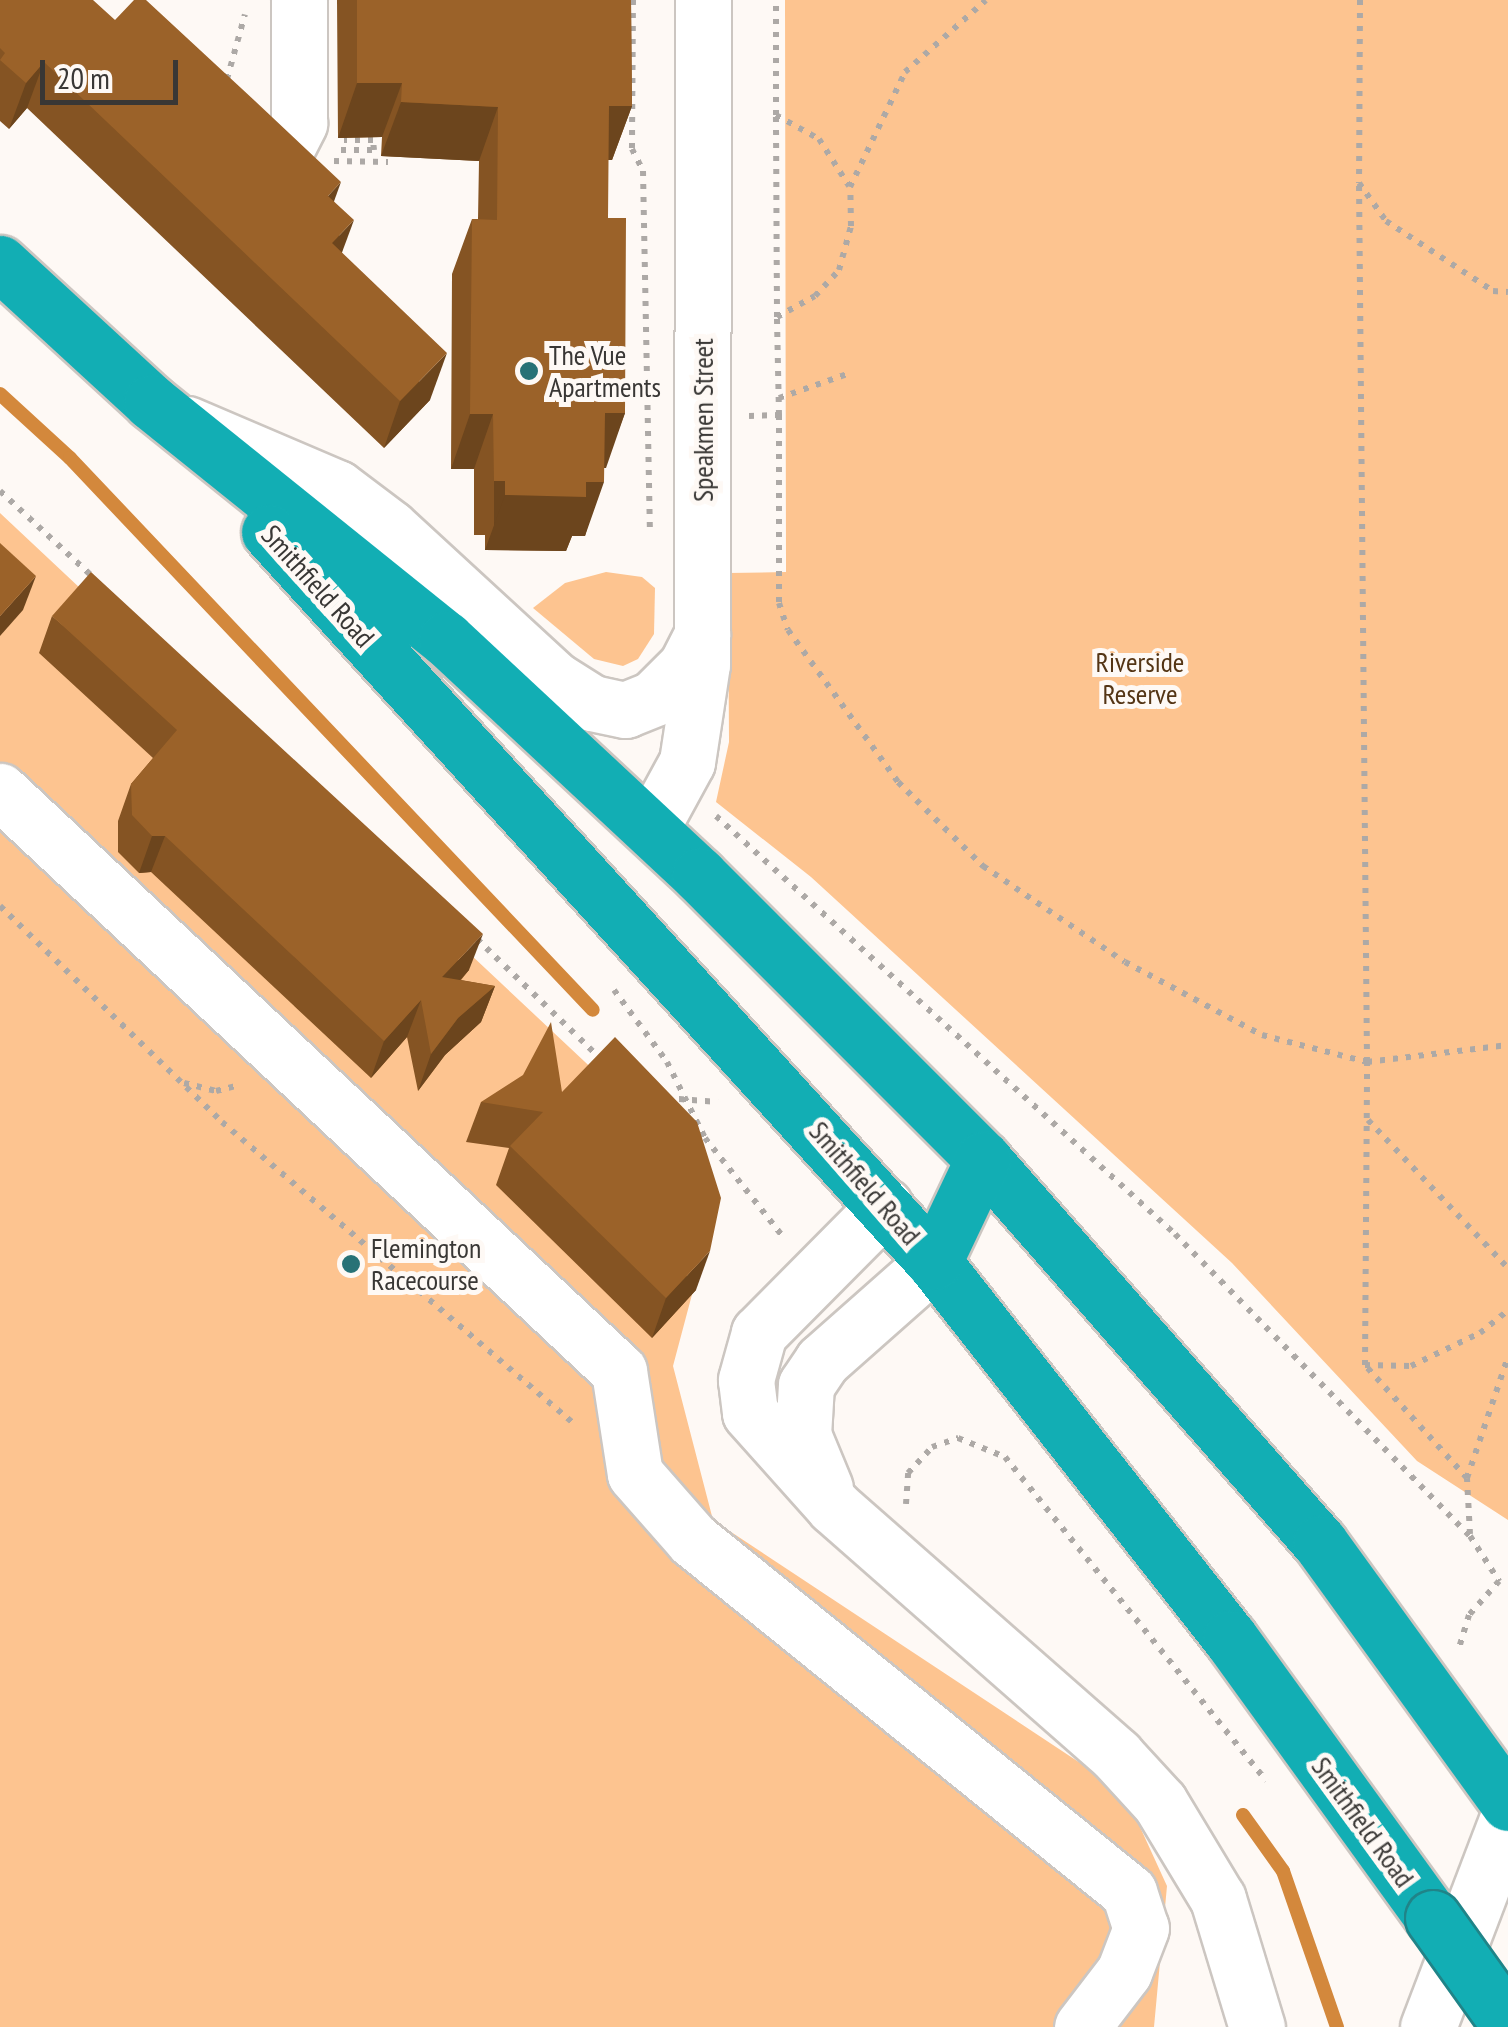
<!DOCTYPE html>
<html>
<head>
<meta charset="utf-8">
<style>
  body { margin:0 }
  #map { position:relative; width:1508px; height:2027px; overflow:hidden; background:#fef9f5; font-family:"PT Sans Narrow",sans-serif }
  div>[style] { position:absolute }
  .green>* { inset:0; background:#fdc490 }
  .stream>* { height:14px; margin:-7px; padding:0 7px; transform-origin:7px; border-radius:7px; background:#d3883c }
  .path>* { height:6px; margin-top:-3px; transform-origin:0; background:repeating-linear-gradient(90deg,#ada9a6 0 5px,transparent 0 13px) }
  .roads { filter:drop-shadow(2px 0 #ccc6c1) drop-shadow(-2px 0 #ccc6c1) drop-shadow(0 2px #ccc6c1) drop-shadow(0 -2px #ccc6c1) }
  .minor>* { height:55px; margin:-27.5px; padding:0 27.5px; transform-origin:27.5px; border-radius:27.5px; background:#fff }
  .highway>* { height:55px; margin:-27.5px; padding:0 27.5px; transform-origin:27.5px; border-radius:27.5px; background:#12aeb4 }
  .bridges { filter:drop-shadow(2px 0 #208488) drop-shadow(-2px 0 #208488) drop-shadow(0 2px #208488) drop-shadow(0 -2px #208488) }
  .highway-bridge>* { height:55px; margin:-27.5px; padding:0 27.5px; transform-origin:27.5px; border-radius:27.5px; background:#12aeb4 }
  .wall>* { inset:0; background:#855423 }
  .shaded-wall>* { inset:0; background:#6c451d; transform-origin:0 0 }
  .building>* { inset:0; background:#9b6229 }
  .dots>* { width:28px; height:28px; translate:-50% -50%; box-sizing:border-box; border:5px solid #fef9f5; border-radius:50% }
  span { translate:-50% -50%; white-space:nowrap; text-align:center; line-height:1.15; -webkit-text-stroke:10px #fef9f5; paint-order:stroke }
  .poi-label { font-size:28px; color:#393735 }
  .left { translate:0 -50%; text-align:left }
  .street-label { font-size:28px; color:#393735 }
  .park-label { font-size:28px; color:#543515 }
  .scale { position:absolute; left:40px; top:60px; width:138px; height:45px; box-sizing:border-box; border:5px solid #393735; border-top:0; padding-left:12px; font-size:30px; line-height:35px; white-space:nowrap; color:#393735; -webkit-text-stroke:8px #fef9f5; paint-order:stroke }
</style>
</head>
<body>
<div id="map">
  <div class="green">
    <div style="clip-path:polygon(785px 0,1508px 0,1508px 1520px,1417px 1461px,1232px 1263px,811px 877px,716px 802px,729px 742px,728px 573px,786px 572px)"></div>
    <div style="clip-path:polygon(0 513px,601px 1077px,707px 1238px,673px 1366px,713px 1520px,1124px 1792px,1167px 1886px,1154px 2027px,0 2027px)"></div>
    <div style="clip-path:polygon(606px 572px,642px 577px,655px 588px,654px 634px,638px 659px,623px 666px,594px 659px,533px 608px,565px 583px)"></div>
  </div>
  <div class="stream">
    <div style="left:0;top:394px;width:95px;rotate:42.4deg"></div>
    <div style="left:70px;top:458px;width:760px;rotate:46.55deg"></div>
    <div style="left:1243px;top:1815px;width:69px;rotate:54.5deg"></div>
    <div style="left:1283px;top:1871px;width:165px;rotate:70.9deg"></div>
  </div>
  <div class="path">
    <div style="left:633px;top:0;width:149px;rotate:90.4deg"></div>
    <div style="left:632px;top:149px;width:25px;rotate:63deg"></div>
    <div style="left:643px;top:171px;width:359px;rotate:88.9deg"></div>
    <div style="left:1360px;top:0;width:183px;rotate:90.3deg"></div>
    <div style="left:1359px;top:183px;width:47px;rotate:54.6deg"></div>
    <div style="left:1386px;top:221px;width:128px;rotate:33.2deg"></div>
    <div style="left:1493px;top:291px;width:15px;rotate:4deg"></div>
    <div style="left:227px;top:79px;width:67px;rotate:-74.5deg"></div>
    <div style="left:776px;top:115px;width:115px;rotate:-90deg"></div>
    <div style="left:341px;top:150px;width:33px"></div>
    <div style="left:374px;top:150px;width:10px;rotate:-96deg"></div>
    <div style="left:373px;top:140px;width:29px;rotate:180deg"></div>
    <div style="left:334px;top:161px;width:54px;rotate:1.1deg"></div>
    <div style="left:777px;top:317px;width:202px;rotate:-90.3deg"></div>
    <div style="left:776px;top:115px;width:49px;rotate:29.2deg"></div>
    <div style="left:819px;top:139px;width:56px;rotate:57.4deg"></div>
    <div style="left:779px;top:398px;width:75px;rotate:-19.4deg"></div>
    <div style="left:779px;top:415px;width:98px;rotate:-91.2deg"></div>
    <div style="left:777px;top:317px;width:43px;rotate:-28.9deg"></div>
    <div style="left:815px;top:296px;width:35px;rotate:-47deg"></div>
    <div style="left:839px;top:270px;width:46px;rotate:-74.7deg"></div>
    <div style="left:851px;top:226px;width:39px;rotate:-91deg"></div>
    <div style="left:850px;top:187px;width:127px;rotate:-64.4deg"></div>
    <div style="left:905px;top:72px;width:108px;rotate:-41.6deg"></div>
    <div style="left:749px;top:416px;width:30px;rotate:-2deg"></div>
    <div style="left:779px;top:415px;width:188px;rotate:90deg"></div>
    <div style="left:779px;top:603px;width:28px;rotate:72deg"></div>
    <div style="left:788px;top:630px;width:188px;rotate:54.1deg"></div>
    <div style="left:898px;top:782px;width:120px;rotate:44.7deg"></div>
    <div style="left:983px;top:866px;width:171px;rotate:34.1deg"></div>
    <div style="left:1125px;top:962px;width:155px;rotate:28.1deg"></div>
    <div style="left:1262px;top:1035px;width:108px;rotate:14.4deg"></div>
    <div style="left:1367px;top:1062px;width:879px;rotate:-90.52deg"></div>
    <div style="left:0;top:491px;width:127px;rotate:42.8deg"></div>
    <div style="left:716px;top:816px;width:621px;rotate:42.32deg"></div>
    <div style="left:1175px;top:1234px;width:422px;rotate:45.7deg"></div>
    <div style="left:1470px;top:1536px;width:54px;rotate:57.2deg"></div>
    <div style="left:1499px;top:1581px;width:45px;rotate:131.4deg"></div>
    <div style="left:1469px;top:1615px;width:34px;rotate:107deg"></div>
    <div style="left:0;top:906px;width:310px;rotate:44.2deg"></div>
    <div style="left:222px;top:1122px;width:464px;rotate:40.6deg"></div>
    <div style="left:477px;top:939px;width:173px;rotate:44.1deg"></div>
    <div style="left:614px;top:990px;width:89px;rotate:53.6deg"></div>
    <div style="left:667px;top:1062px;width:85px;rotate:63.4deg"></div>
    <div style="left:705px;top:1138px;width:127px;rotate:51.7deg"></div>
    <div style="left:184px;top:1083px;width:33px;rotate:14deg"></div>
    <div style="left:216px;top:1091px;width:25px;rotate:-14deg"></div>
    <div style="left:666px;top:1098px;width:52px;rotate:4.4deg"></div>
    <div style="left:1368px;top:1120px;width:204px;rotate:46.6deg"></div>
    <div style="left:1365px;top:1365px;width:46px;rotate:1.2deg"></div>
    <div style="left:1411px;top:1366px;width:76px;rotate:-25.6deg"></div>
    <div style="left:1480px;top:1333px;width:36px;rotate:-39deg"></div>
    <div style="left:1467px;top:1478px;width:152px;rotate:-132.1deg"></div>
    <div style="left:1365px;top:1365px;width:303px;rotate:-89.6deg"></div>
    <div style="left:1367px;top:1062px;width:142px;rotate:-6.9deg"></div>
    <div style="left:906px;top:1504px;width:31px;rotate:-86deg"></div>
    <div style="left:908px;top:1473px;width:35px;rotate:-47deg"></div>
    <div style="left:932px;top:1447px;width:28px;rotate:-19deg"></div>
    <div style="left:958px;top:1438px;width:51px;rotate:22deg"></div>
    <div style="left:1005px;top:1457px;width:416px;rotate:51.1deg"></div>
    <div style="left:1470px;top:1534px;width:56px;rotate:-93.1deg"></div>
    <div style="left:1467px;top:1478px;width:128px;rotate:-71.3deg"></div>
  </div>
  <div class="roads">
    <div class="minor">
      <div style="left:284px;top:153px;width:34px;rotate:-63deg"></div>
      <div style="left:299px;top:123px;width:123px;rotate:-90deg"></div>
      <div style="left:187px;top:424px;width:163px;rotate:23.1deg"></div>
      <div style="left:337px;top:488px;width:66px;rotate:37deg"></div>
      <div style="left:390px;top:528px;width:223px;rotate:42.6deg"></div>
      <div style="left:554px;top:679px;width:45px;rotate:32.3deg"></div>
      <div style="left:592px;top:703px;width:34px;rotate:12deg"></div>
      <div style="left:625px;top:710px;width:31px;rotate:-22deg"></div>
      <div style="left:654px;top:698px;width:45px;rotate:-45deg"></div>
      <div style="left:686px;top:666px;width:36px;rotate:-63deg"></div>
      <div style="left:0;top:791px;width:848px;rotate:43.14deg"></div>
      <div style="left:619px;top:1371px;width:104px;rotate:81.2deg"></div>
      <div style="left:635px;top:1474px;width:88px;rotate:48.7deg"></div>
      <div style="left:693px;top:1540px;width:560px;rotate:38.92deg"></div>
      <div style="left:1129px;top:1892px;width:38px;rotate:72deg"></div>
      <div style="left:1141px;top:1928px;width:47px;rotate:111.1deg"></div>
      <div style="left:1124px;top:1972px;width:69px;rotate:127.4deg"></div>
      <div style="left:651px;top:828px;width:75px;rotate:-61.4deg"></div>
      <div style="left:687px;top:762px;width:99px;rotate:-81.3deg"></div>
      <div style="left:702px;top:664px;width:664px;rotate:-89.91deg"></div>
      <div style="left:885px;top:1206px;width:179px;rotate:134.8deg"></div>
      <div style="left:759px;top:1333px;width:49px;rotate:105.5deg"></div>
      <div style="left:746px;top:1380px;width:33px;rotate:83deg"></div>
      <div style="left:750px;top:1413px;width:126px;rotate:48.2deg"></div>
      <div style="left:834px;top:1507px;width:376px;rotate:41.3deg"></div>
      <div style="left:1116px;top:1755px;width:65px;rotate:47.5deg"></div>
      <div style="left:1160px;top:1803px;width:112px;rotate:58.9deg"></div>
      <div style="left:1218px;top:1899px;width:134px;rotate:73.1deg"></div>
      <div style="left:825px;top:1488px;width:57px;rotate:-112.5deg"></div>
      <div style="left:803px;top:1435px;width:50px;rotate:-86.6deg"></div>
      <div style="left:806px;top:1385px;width:29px;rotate:-56deg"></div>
      <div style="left:822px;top:1361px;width:149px;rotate:-41.5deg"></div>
      <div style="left:1428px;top:2027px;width:225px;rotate:-69.1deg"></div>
    </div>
    <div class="highway">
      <div style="left:0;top:263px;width:205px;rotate:42.6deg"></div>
      <div style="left:151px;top:402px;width:378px;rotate:38.8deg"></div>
      <div style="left:446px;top:639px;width:346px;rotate:43deg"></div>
      <div style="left:699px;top:875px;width:402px;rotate:45deg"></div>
      <div style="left:983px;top:1159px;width:511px;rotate:48.73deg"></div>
      <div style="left:1320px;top:1543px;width:321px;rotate:54.1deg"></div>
      <div style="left:269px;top:532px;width:987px;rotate:47.67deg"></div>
      <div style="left:934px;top:1262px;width:479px;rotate:51.8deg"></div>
      <div style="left:1230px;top:1638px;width:346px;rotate:54.1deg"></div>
      <div style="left:934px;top:1262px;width:114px;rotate:-64.6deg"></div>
    </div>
  </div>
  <div class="bridges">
    <div class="highway-bridge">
      <div style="left:1433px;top:1918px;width:129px;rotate:54.5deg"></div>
    </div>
  </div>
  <div class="wall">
    <div style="clip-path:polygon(0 0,115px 20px,334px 201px,342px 253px,430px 400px,384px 448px,27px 108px,9px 129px,0 121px)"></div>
    <div style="clip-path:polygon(337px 0,631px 0,632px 106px,612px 160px,608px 160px,608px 218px,625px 413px,604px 468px,585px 536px,572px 536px,566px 551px,485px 550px,485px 535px,474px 535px,474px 469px,451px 469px,452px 274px,472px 219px,478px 219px,479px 161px,381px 156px,382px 137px,338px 138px)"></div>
    <div style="clip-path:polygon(52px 616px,469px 970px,461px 980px,495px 986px,481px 1022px,445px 1055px,418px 1091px,407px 1037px,371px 1078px,151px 872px,139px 873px,118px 852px,118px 821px,131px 784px,153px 758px,39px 653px)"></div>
    <div style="clip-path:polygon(562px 1092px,696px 1290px,652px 1338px,496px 1185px,509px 1148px,466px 1142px,481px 1102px)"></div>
  </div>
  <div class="shaded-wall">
    <div style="clip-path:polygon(44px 62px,27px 108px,9px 129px,26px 83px)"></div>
    <div style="clip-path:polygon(357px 83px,402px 83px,382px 137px,338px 138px)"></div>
    <div style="clip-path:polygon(401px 102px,498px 107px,479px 161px,381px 156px)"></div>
    <div style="clip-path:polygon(609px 106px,632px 106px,612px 160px,589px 160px)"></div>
    <div style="clip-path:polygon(341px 182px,324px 229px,328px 196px)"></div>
    <div style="clip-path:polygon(354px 220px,337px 266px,332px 243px)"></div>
    <div style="clip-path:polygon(447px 353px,430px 400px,384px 448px,400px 401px)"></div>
    <div style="clip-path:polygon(605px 413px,625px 413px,606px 468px,585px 468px)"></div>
    <div style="clip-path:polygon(470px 414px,493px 414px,474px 469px,451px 469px)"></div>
    <div style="left:494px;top:481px;width:11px;height:58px"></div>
    <div style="clip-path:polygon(586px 482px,604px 482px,585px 536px,572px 536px,566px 551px,485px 550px,505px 495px)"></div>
    <div style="clip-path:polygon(36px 576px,23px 610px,0 636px,0 616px)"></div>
    <div style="clip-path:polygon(152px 836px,165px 836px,151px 872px,139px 873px)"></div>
    <div style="clip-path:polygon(483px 934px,469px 970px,429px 1014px,442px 977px)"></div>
    <div style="clip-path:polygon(495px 986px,481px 1022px,445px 1055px,418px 1091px,431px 1054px,458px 1018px)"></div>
    <div style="clip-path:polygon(421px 1000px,407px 1037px,371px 1078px,384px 1041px)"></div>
    <div style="clip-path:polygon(710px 1251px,696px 1290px,652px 1338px,666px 1298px)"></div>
  </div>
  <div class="building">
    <div style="clip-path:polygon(0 0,93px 0,115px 20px,134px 0,146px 0,255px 101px,341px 182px,328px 196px,354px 220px,332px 243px,447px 353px,400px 401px,44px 62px,26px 83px,0 60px,5px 53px,0 48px)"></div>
    <div style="clip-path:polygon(357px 0,631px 0,632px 106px,609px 106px,608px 218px,626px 218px,625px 413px,605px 413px,604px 482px,586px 482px,586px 497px,505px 495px,505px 481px,494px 481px,493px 414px,470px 414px,472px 219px,497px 220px,498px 107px,401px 102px,402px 83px,357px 83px)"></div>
    <div style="clip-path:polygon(0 543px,36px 576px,0 616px)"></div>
    <div style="clip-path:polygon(91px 572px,483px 934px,442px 977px,495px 986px,458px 1018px,431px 1054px,421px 1000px,384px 1041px,165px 836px,152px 836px,132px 815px,131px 784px,177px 730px,52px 616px)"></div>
    <div style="clip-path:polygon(551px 1022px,562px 1092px,615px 1037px,697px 1122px,721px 1198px,710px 1251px,666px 1298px,510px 1146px,543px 1112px,481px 1102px,523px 1075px)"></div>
  </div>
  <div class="dots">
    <div style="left:529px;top:371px;background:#287276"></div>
    <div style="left:351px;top:1264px;background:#287276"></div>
  </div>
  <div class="poi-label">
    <span class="left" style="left:549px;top:371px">The Vue<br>Apartments</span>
    <span class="left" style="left:371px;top:1264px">Flemington<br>Racecourse</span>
  </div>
  <div class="street-label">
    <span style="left:703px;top:420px;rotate:-90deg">Speakmen Street</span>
    <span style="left:318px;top:586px;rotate:48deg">Smithfield Road</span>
    <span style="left:865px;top:1183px;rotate:49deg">Smithfield Road</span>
    <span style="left:1363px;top:1822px;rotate:54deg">Smithfield Road</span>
  </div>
  <div class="park-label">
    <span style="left:1140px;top:678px">Riverside<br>Reserve</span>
  </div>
  <div class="scale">20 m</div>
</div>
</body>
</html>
